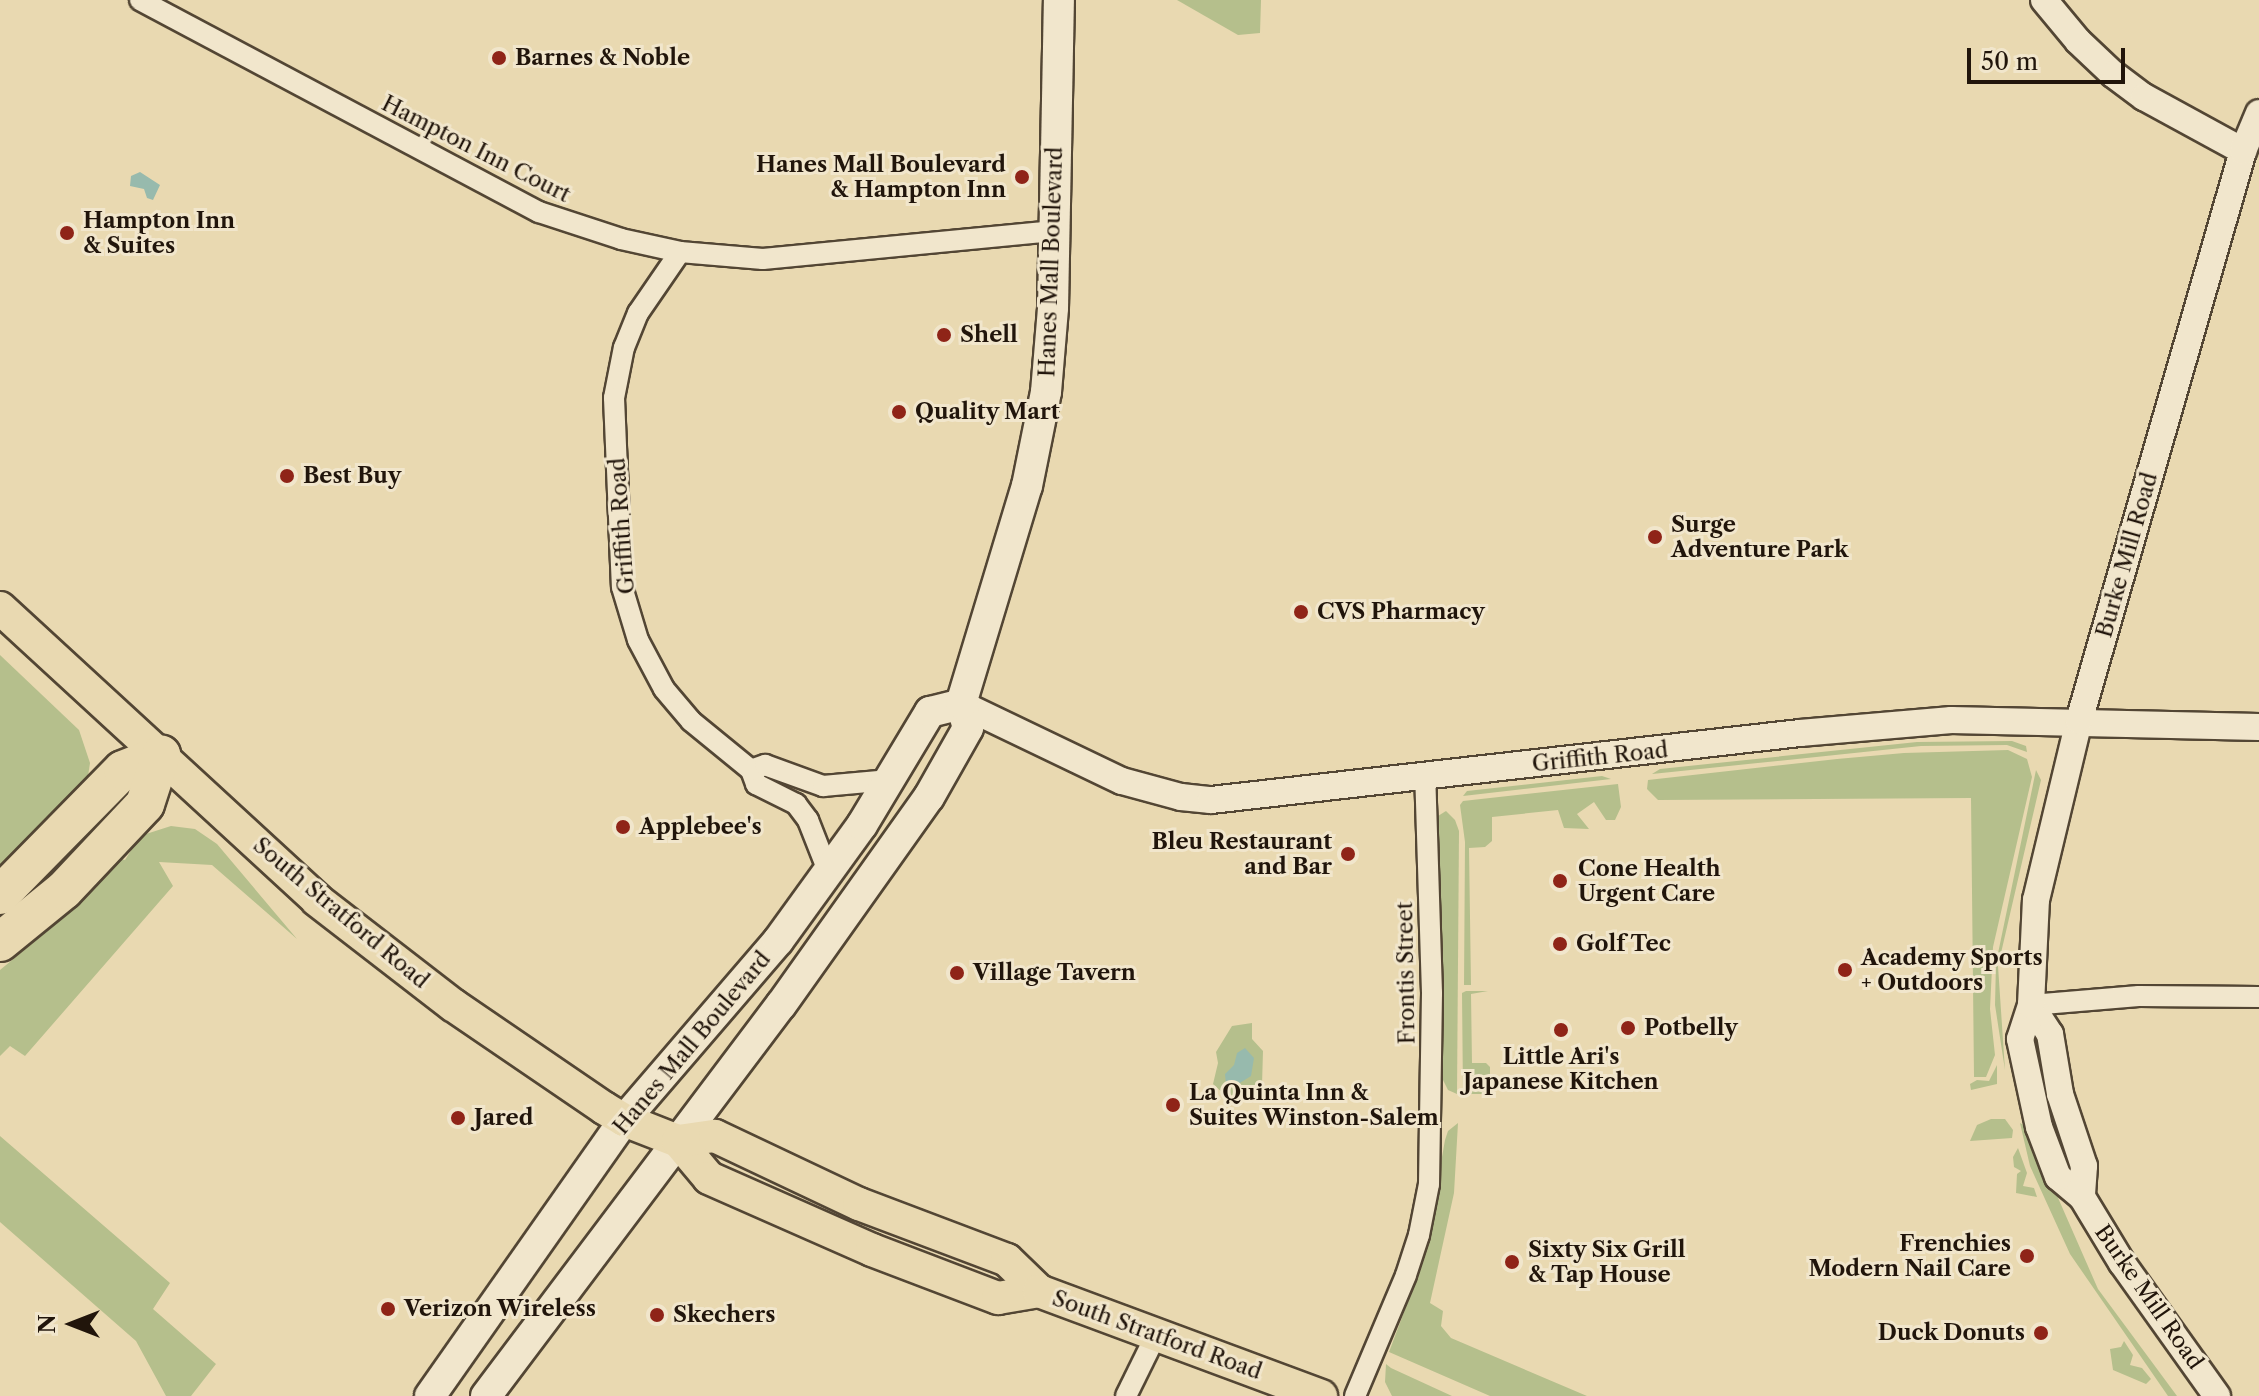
<!DOCTYPE html>
<html>
<head>
<meta charset="utf-8">
<style>
  body { margin:0 }
  #map { position:relative; width:2259px; height:1396px; overflow:hidden; background:#e9d9b1; font-family:"Libre Caslon Text",serif }
  div>[style] { position:absolute }
  .green>* { inset:0; background:#b5bf8c }
  .water>* { inset:0; background:#97baad }
  .roads { filter:drop-shadow(2px 0 #534634) drop-shadow(-2px 0 #534634) drop-shadow(0 2px #534634) drop-shadow(0 -2px #534634) }
  .minor>* { height:20px; margin:-10px; padding:0 10px; transform-origin:10px; border-radius:10px; background:#f1e6cc }
  .tertiary>* { height:26px; margin:-13px; padding:0 13px; transform-origin:13px; border-radius:13px; background:#f1e6cc }
  .secondary>* { height:30px; margin:-15px; padding:0 15px; transform-origin:15px; border-radius:15px; background:#f1e6cc }
  .primary>* { height:32px; margin:-16px; padding:0 16px; transform-origin:16px; border-radius:16px; background:#e9d9b1 }
  .motorway>* { height:38px; margin:-19px; padding:0 19px; transform-origin:19px; border-radius:19px; background:#e9d9b1 }
  .dots>* { width:22px; height:22px; translate:-50% -50%; box-sizing:border-box; border:4px solid #f1e6cc; border-radius:50% }
  span { translate:-50% -50%; white-space:nowrap; text-align:center; line-height:1.15; -webkit-text-stroke:6px #f1e6cc; paint-order:stroke }
  .poi-label { font-size:22px; color:#21150b; font-weight:700 }
  .left { translate:0 -50%; text-align:left }
  .right { translate:-100% -50%; text-align:right }
  .street-label { font-size:22px; color:#21150b }
  .north { position:absolute; left:32px; top:1284px; width:80px; height:80px; -webkit-text-stroke:6px #f1e6cc; paint-order:stroke; rotate:270deg; font-size:22px; font-weight:700; line-height:32px; text-align:center; color:#21150b }
  .north::after { content:''; display:block; margin:auto; width:28px; height:36px; background:#21150b; clip-path:polygon(50% 0,100% 100%,50% 72%,0 100%) }
  .scale { position:absolute; left:1967px; top:48px; width:158px; height:36px; box-sizing:border-box; border:4px solid #21150b; border-top:0; padding-left:10px; font-size:24px; line-height:28px; white-space:nowrap; color:#21150b; -webkit-text-stroke:6px #f1e6cc; paint-order:stroke }
</style>
</head>
<body>
<div id="map">
  <div class="green">
    <div style="clip-path:polygon(1177px 0,1261px 0,1260px 33px,1238px 35px)"></div>
    <div style="clip-path:polygon(0 655px,79px 730px,90px 763px,87px 783px,0 878px)"></div>
    <div style="clip-path:polygon(2012px 741px,2026px 746px,2027px 752px,2007px 745px,1921px 746px,1652px 774px,1660px 769px,1917px 742px)"></div>
    <div style="clip-path:polygon(2008px 750px,2027px 759px,2032px 777px,1993px 947px,1990px 1009px,1995px 1055px,1986px 1077px,1974px 1077px,1971px 798px,1658px 800px,1647px 789px,1648px 780px,1837px 759px,1904px 753px)"></div>
    <div style="clip-path:polygon(2036px 770px,2041px 780px,1998px 966px,2005px 1070px,1995px 1005px,1996px 963px)"></div>
    <div style="clip-path:polygon(1602px 776px,1611px 779px,1463px 796px,1467px 791px)"></div>
    <div style="clip-path:polygon(1618px 784px,1621px 807px,1615px 820px,1606px 820px,1594px 802px,1577px 814px,1589px 829px,1564px 828px,1558px 810px,1492px 817px,1492px 841px,1485px 847px,1469px 848px,1471px 985px,1464px 985px,1465px 842px,1460px 805px,1463px 801px)"></div>
    <div style="clip-path:polygon(1446px 811px,1455px 820px,1459px 831px,1457px 1094px,1448px 1090px,1442px 1078px,1437px 836px,1438px 816px)"></div>
    <div style="clip-path:polygon(171px 826px,195px 829px,217px 844px,297px 939px,212px 865px,159px 862px,173px 886px,25px 1056px,10px 1046px,0 1056px,0 970px,51px 928px,121px 859px,125px 860px,137px 841px,146px 834px)"></div>
    <div style="clip-path:polygon(1466px 991px,1488px 991px,1471px 994px,1472px 1063px,1486px 1063px,1490px 1067px,1490px 1088px,1484px 1094px,1463px 1094px,1462px 993px)"></div>
    <div style="clip-path:polygon(1252px 1023px,1252px 1039px,1263px 1051px,1262px 1085px,1245px 1096px,1225px 1095px,1213px 1084px,1218px 1063px,1216px 1052px,1232px 1026px)"></div>
    <div style="clip-path:polygon(1997px 1065px,1997px 1084px,1971px 1090px,1970px 1084px,1977px 1080px,1989px 1081px)"></div>
    <div style="clip-path:polygon(1991px 1119px,2005px 1119px,2013px 1130px,2012px 1138px,1970px 1141px,1977px 1125px)"></div>
    <div style="clip-path:polygon(1458px 1123px,1454px 1193px,1430px 1303px,1443px 1311px,1441px 1326px,1451px 1338px,1587px 1396px,1490px 1396px,1389px 1352px,1424px 1259px,1445px 1140px,1448px 1131px)"></div>
    <div style="clip-path:polygon(2020px 1123px,2027px 1127px,2098px 1289px,2177px 1396px,2168px 1396px,2070px 1254px,2030px 1166px)"></div>
    <div style="clip-path:polygon(0 1136px,170px 1283px,153px 1309px,216px 1364px,191px 1396px,166px 1396px,136px 1341px,0 1222px)"></div>
    <div style="clip-path:polygon(2018px 1148px,2027px 1173px,2023px 1186px,2034px 1188px,2037px 1197px,2016px 1193px,2017px 1174px,2021px 1171px,2014px 1167px,2013px 1157px)"></div>
    <div style="clip-path:polygon(2124px 1341px,2133px 1355px,2130px 1365px,2142px 1368px,2151px 1379px,2146px 1384px,2113px 1370px,2110px 1349px,2121px 1347px)"></div>
    <div style="clip-path:polygon(1386px 1364px,1391px 1368px,1452px 1396px,1392px 1396px,1385px 1382px)"></div>
  </div>
  <div class="water">
    <div style="clip-path:polygon(140px 172px,160px 185px,153px 200px,147px 198px,144px 189px,130px 186px,131px 176px)"></div>
    <div style="clip-path:polygon(1245px 1048px,1254px 1058px,1251px 1076px,1235px 1086px,1226px 1084px,1225px 1074px,1234px 1065px,1237px 1053px)"></div>
  </div>
  <div class="roads">
    <div class="minor">
      <div style="left:140px;top:0;width:452px;rotate:28deg"></div>
      <div style="left:539px;top:212px;width:86px;rotate:18.2deg"></div>
      <div style="left:621px;top:239px;width:60px;rotate:12.4deg"></div>
      <div style="left:680px;top:252px;width:83px;rotate:4.8deg"></div>
      <div style="left:763px;top:259px;width:292px;rotate:-5.5deg"></div>
      <div style="left:680px;top:252px;width:74px;rotate:124.5deg"></div>
      <div style="left:638px;top:313px;width:37px;rotate:112deg"></div>
      <div style="left:624px;top:347px;width:52px;rotate:101.1deg"></div>
      <div style="left:614px;top:398px;width:189px;rotate:87.6deg"></div>
      <div style="left:622px;top:587px;width:55px;rotate:73.2deg"></div>
      <div style="left:638px;top:640px;width:55px;rotate:62deg"></div>
      <div style="left:664px;top:689px;width:42px;rotate:49.8deg"></div>
      <div style="left:691px;top:721px;width:77px;rotate:39.2deg"></div>
      <div style="left:751px;top:770px;width:15px;rotate:70deg"></div>
      <div style="left:756px;top:784px;width:45px;rotate:26.6deg"></div>
      <div style="left:796px;top:804px;width:20px;rotate:53deg"></div>
      <div style="left:808px;top:820px;width:55px;rotate:68.6deg"></div>
      <div style="left:751px;top:770px;width:15px;rotate:-20deg"></div>
      <div style="left:765px;top:765px;width:62px;rotate:19.9deg"></div>
      <div style="left:823px;top:786px;width:67px;rotate:-5.1deg"></div>
      <div style="left:2031px;top:1005px;width:108px;rotate:-4.8deg"></div>
      <div style="left:2139px;top:996px;width:120px;rotate:0.5deg"></div>
      <div style="left:1126px;top:1396px;width:68px;rotate:-63.8deg"></div>
      <div style="left:1355px;top:1396px;width:131px;rotate:-67.1deg"></div>
      <div style="left:1406px;top:1275px;width:42px;rotate:-72deg"></div>
      <div style="left:1419px;top:1235px;width:52px;rotate:-78.9deg"></div>
      <div style="left:1429px;top:1184px;width:191px;rotate:-89.1deg"></div>
      <div style="left:1432px;top:993px;width:217px;rotate:-91.8deg"></div>
    </div>
    <div class="tertiary">
      <div style="left:2044px;top:0;width:53px;rotate:50.3deg"></div>
      <div style="left:2078px;top:41px;width:48px;rotate:43.3deg"></div>
      <div style="left:2113px;top:74px;width:39px;rotate:37deg"></div>
      <div style="left:2144px;top:97px;width:113px;rotate:28.6deg"></div>
      <div style="left:961px;top:704px;width:178px;rotate:25.6deg"></div>
      <div style="left:1122px;top:781px;width:61px;rotate:15.2deg"></div>
      <div style="left:1181px;top:797px;width:30px;rotate:6deg"></div>
      <div style="left:1211px;top:800px;width:593px;rotate:-6.49deg"></div>
      <div style="left:1800px;top:733px;width:152px;rotate:-4.9deg"></div>
      <div style="left:1951px;top:720px;width:308px;rotate:1.3deg"></div>
      <div style="left:2031px;top:1005px;width:35px;rotate:57deg"></div>
      <div style="left:2050px;top:1034px;width:61px;rotate:80.5deg"></div>
      <div style="left:2060px;top:1094px;width:76px;rotate:71.6deg"></div>
      <div style="left:2084px;top:1166px;width:31px;rotate:94deg"></div>
      <div style="left:2217px;top:1396px;width:163px;rotate:-125.5deg"></div>
      <div style="left:2122px;top:1263px;width:77px;rotate:-121.2deg"></div>
      <div style="left:2082px;top:1197px;width:31px;rotate:-140deg"></div>
      <div style="left:2058px;top:1177px;width:53px;rotate:-110.8deg"></div>
      <div style="left:2039px;top:1127px;width:90px;rotate:-102.2deg"></div>
      <div style="left:2020px;top:1039px;width:36px;rotate:-72deg"></div>
      <div style="left:2031px;top:1005px;width:105px;rotate:-87.3deg"></div>
      <div style="left:2036px;top:900px;width:184px;rotate:-76.5deg"></div>
      <div style="left:2079px;top:721px;width:593px;rotate:-73.95deg"></div>
      <div style="left:2243px;top:151px;width:41px;rotate:-67.2deg"></div>
    </div>
    <div class="secondary">
      <div style="left:430px;top:1396px;width:337px;rotate:-54.9deg"></div>
      <div style="left:624px;top:1120px;width:236px;rotate:-49.3deg"></div>
      <div style="left:778px;top:941px;width:143px;rotate:-54.1deg"></div>
      <div style="left:862px;top:825px;width:132px;rotate:-59deg"></div>
      <div style="left:930px;top:712px;width:32px;rotate:-14deg"></div>
      <div style="left:486px;top:1396px;width:490px;rotate:-53deg"></div>
      <div style="left:781px;top:1005px;width:255px;rotate:-54.6deg"></div>
      <div style="left:929px;top:797px;width:79px;rotate:-60.5deg"></div>
      <div style="left:968px;top:728px;width:25px;rotate:-106deg"></div>
      <div style="left:961px;top:704px;width:228px;rotate:-73.2deg"></div>
      <div style="left:1027px;top:486px;width:96px;rotate:-78.6deg"></div>
      <div style="left:1046px;top:392px;width:84px;rotate:-85.2deg"></div>
      <div style="left:1053px;top:308px;width:308px;rotate:-88.9deg"></div>
    </div>
    <div class="primary">
      <div style="left:0;top:608px;width:431px;rotate:42.6deg"></div>
      <div style="left:317px;top:900px;width:172px;rotate:37.7deg"></div>
      <div style="left:453px;top:1005px;width:183px;rotate:34.3deg"></div>
      <div style="left:604px;top:1108px;width:23px;rotate:31deg"></div>
      <div style="left:624px;top:1120px;width:58px;rotate:21.3deg"></div>
      <div style="left:678px;top:1141px;width:48px;rotate:50deg"></div>
      <div style="left:709px;top:1178px;width:178px;rotate:23.8deg"></div>
      <div style="left:872px;top:1250px;width:135px;rotate:20.9deg"></div>
      <div style="left:998px;top:1298px;width:42px;rotate:-9.7deg"></div>
      <div style="left:678px;top:1141px;width:37px;rotate:-8deg"></div>
      <div style="left:715px;top:1136px;width:159px;rotate:25.3deg"></div>
      <div style="left:859px;top:1204px;width:158px;rotate:20.7deg"></div>
      <div style="left:1007px;top:1260px;width:45px;rotate:44.1deg"></div>
      <div style="left:1039px;top:1291px;width:301px;rotate:20.4deg"></div>
    </div>
    <div class="motorway">
      <div style="left:0;top:895px;width:175px;rotate:-45.5deg"></div>
      <div style="left:123px;top:770px;width:41px;rotate:-21.5deg"></div>
      <div style="left:0;top:942px;width:82px;rotate:-39.1deg"></div>
      <div style="left:64px;top:890px;width:118px;rotate:-46.7deg"></div>
      <div style="left:145px;top:804px;width:52px;rotate:-71.9deg"></div>
    </div>
  </div>
  <div class="dots">
    <div style="left:499px;top:58px;background:#8f2418"></div>
    <div style="left:1022px;top:177px;background:#8f2418"></div>
    <div style="left:67px;top:233px;background:#8f2418"></div>
    <div style="left:944px;top:335px;background:#8f2418"></div>
    <div style="left:899px;top:412px;background:#8f2418"></div>
    <div style="left:287px;top:476px;background:#8f2418"></div>
    <div style="left:1655px;top:537px;background:#8f2418"></div>
    <div style="left:1301px;top:612px;background:#8f2418"></div>
    <div style="left:623px;top:827px;background:#8f2418"></div>
    <div style="left:1348px;top:854px;background:#8f2418"></div>
    <div style="left:1560px;top:881px;background:#8f2418"></div>
    <div style="left:1560px;top:944px;background:#8f2418"></div>
    <div style="left:1845px;top:970px;background:#8f2418"></div>
    <div style="left:957px;top:973px;background:#8f2418"></div>
    <div style="left:1628px;top:1028px;background:#8f2418"></div>
    <div style="left:1561px;top:1030px;background:#8f2418"></div>
    <div style="left:1173px;top:1105px;background:#8f2418"></div>
    <div style="left:458px;top:1118px;background:#8f2418"></div>
    <div style="left:2027px;top:1256px;background:#8f2418"></div>
    <div style="left:1512px;top:1262px;background:#8f2418"></div>
    <div style="left:388px;top:1309px;background:#8f2418"></div>
    <div style="left:657px;top:1315px;background:#8f2418"></div>
    <div style="left:2041px;top:1333px;background:#8f2418"></div>
  </div>
  <div class="poi-label">
    <span class="left" style="left:515px;top:58px">Barnes &amp; Noble</span>
    <span class="right" style="left:1006px;top:177px">Hanes Mall Boulevard<br>&amp; Hampton Inn</span>
    <span class="left" style="left:83px;top:233px">Hampton Inn<br>&amp; Suites</span>
    <span class="left" style="left:960px;top:335px">Shell</span>
    <span class="left" style="left:915px;top:412px">Quality Mart</span>
    <span class="left" style="left:303px;top:476px">Best Buy</span>
    <span class="left" style="left:1671px;top:537px">Surge<br>Adventure Park</span>
    <span class="left" style="left:1317px;top:612px">CVS Pharmacy</span>
    <span class="left" style="left:639px;top:827px">Applebee's</span>
    <span class="right" style="left:1332px;top:854px">Bleu Restaurant<br>and Bar</span>
    <span class="left" style="left:1578px;top:881px">Cone Health<br>Urgent Care</span>
    <span class="left" style="left:1576px;top:944px">Golf Tec</span>
    <span class="left" style="left:1861px;top:970px">Academy Sports<br>+ Outdoors</span>
    <span class="left" style="left:973px;top:973px">Village Tavern</span>
    <span class="left" style="left:1644px;top:1028px">Potbelly</span>
    <span style="left:1561px;top:1069px">Little Ari's<br>Japanese Kitchen</span>
    <span class="left" style="left:1189px;top:1105px">La Quinta Inn &amp;<br>Suites Winston-Salem</span>
    <span class="left" style="left:474px;top:1118px">Jared</span>
    <span class="right" style="left:2011px;top:1256px">Frenchies<br>Modern Nail Care</span>
    <span class="left" style="left:1528px;top:1262px">Sixty Six Grill<br>&amp; Tap House</span>
    <span class="left" style="left:404px;top:1309px">Verizon Wireless</span>
    <span class="left" style="left:673px;top:1315px">Skechers</span>
    <span class="right" style="left:2025px;top:1333px">Duck Donuts</span>
  </div>
  <div class="street-label">
    <span style="left:476px;top:149px;rotate:27deg">Hampton Inn Court</span>
    <span style="left:1051px;top:262px;rotate:-88deg">Hanes Mall Boulevard</span>
    <span style="left:622px;top:526px;rotate:-94deg">Griffith Road</span>
    <span style="left:2127px;top:555px;rotate:-74deg">Burke Mill Road</span>
    <span style="left:1600px;top:757px;rotate:-6deg">Griffith Road</span>
    <span style="left:341px;top:913px;rotate:40deg">South Stratford Road</span>
    <span style="left:1406px;top:973px;rotate:-91deg">Frontis Street</span>
    <span style="left:692px;top:1043px;rotate:-50deg">Hanes Mall Boulevard</span>
    <span style="left:2149px;top:1297px;rotate:55deg">Burke Mill Road</span>
    <span style="left:1157px;top:1335px;rotate:20deg">South Stratford Road</span>
  </div>
  <div class="north">N</div>
  <div class="scale">50 m</div>
</div>
</body>
</html>
